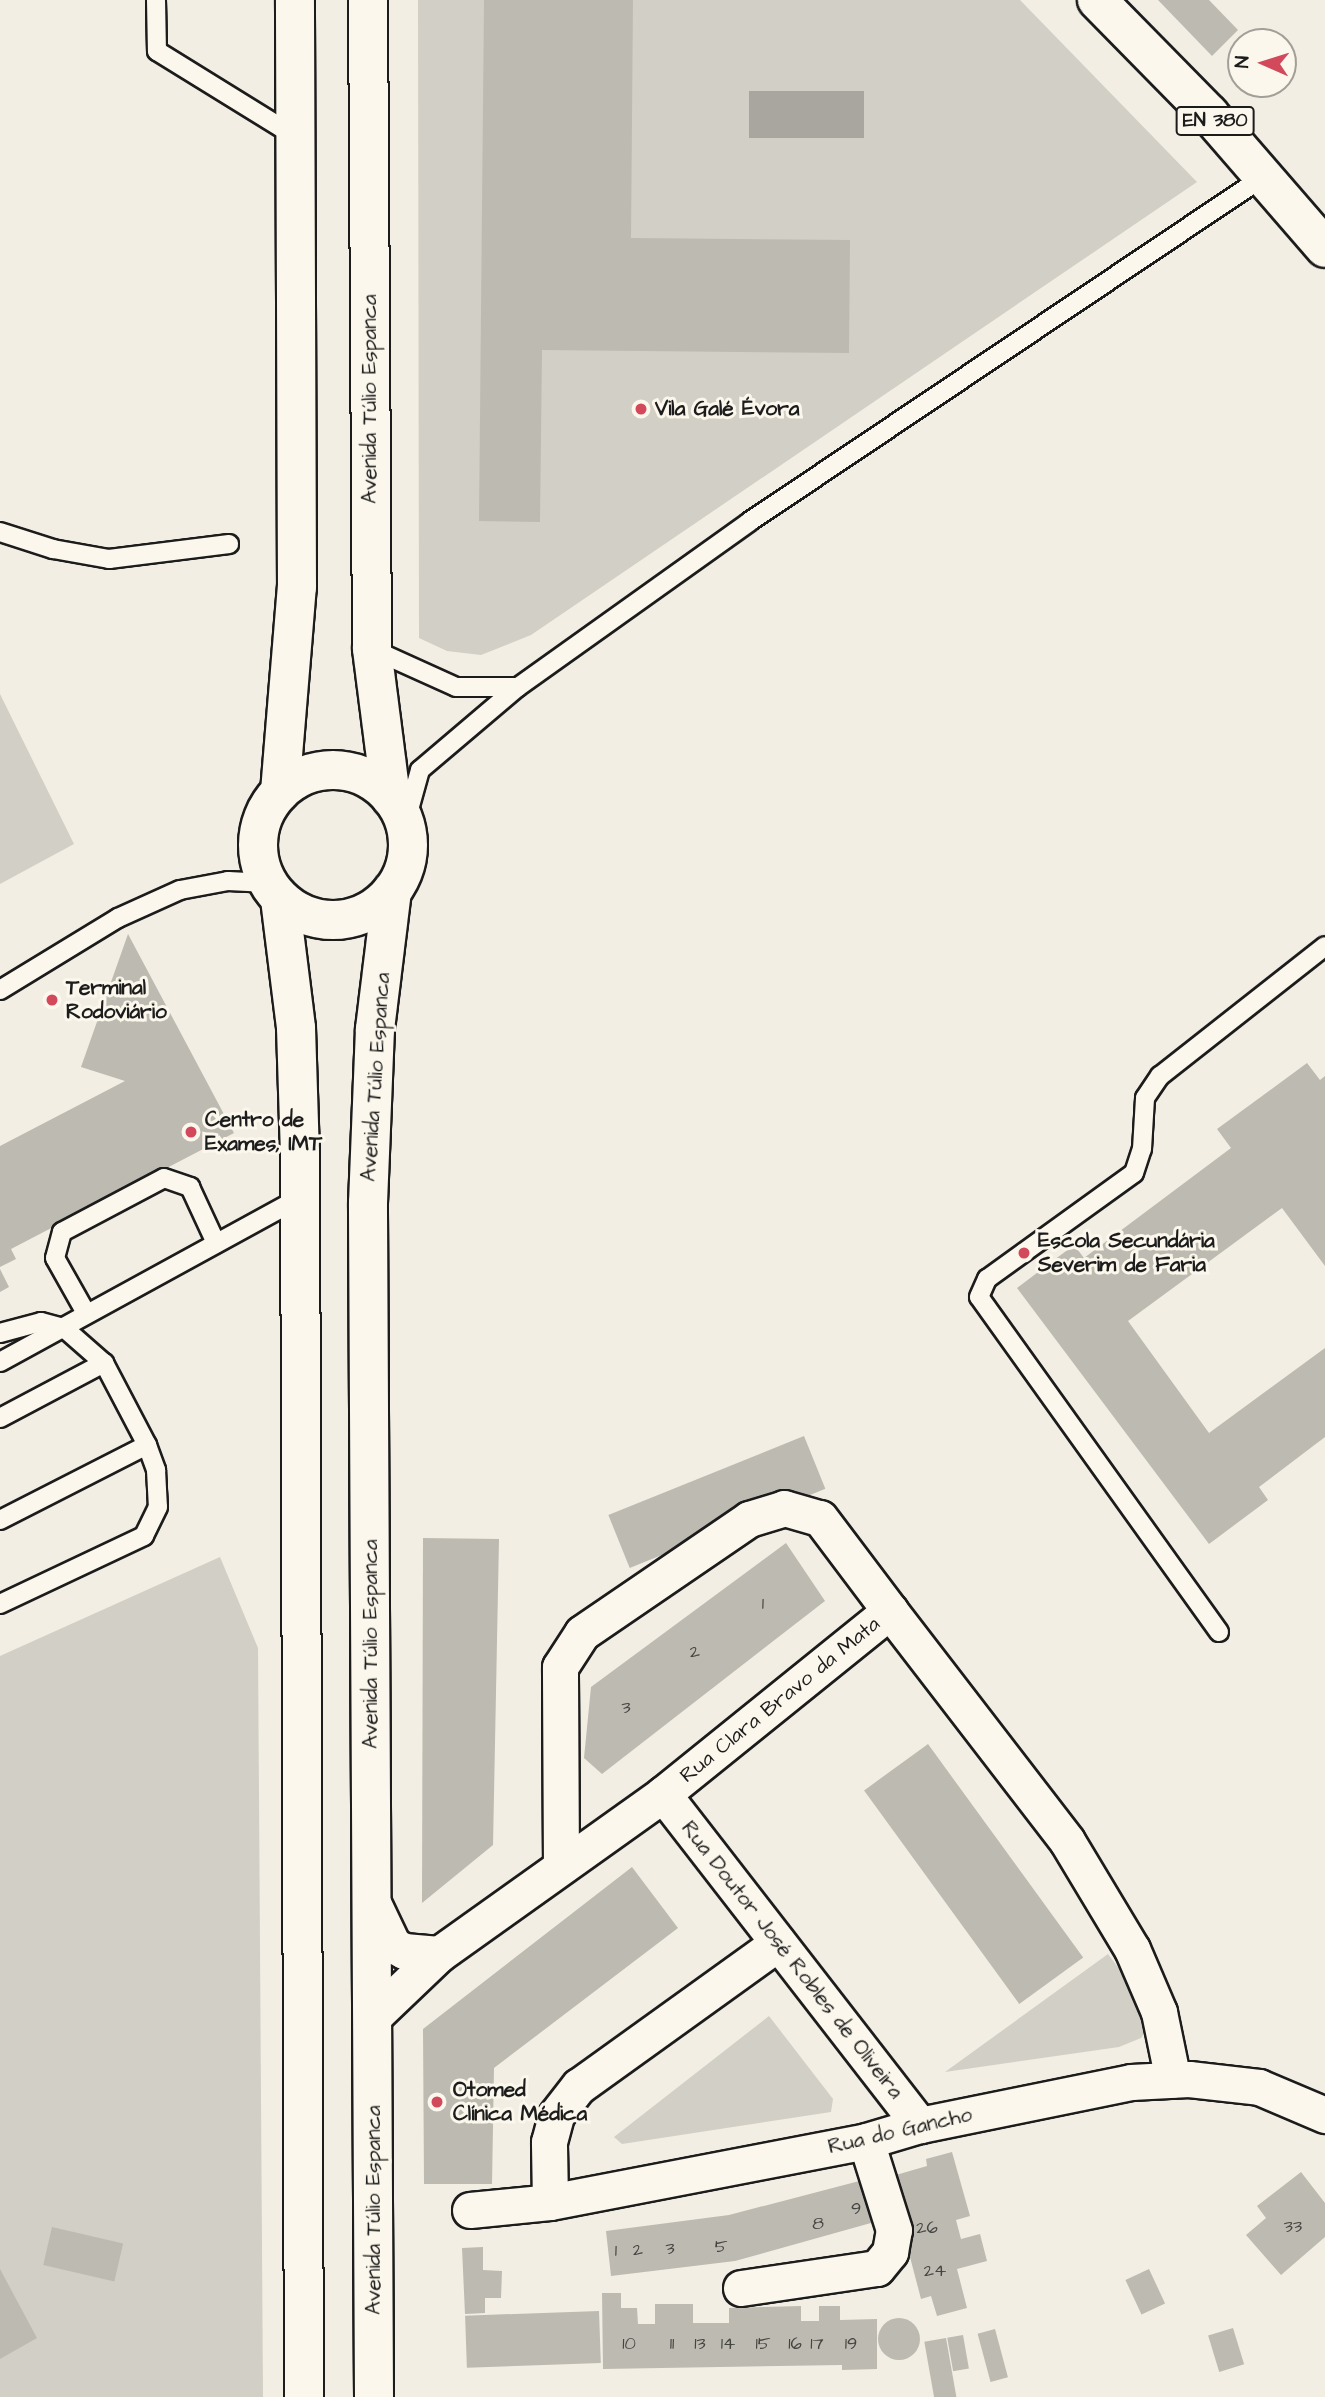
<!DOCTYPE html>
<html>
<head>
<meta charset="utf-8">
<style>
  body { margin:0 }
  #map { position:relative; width:1325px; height:2397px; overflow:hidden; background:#f2eee4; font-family:"Architects Daughter",sans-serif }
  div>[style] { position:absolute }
  .green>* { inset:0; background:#d2cfc6 }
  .water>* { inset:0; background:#a9a6a0; transform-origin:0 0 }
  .building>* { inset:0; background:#bdbab1; transform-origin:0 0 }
  .round { border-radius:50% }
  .roads { filter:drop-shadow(2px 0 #1c1c1c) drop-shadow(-2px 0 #1c1c1c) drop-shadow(0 2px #1c1c1c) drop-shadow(0 -2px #1c1c1c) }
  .lane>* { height:18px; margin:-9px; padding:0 9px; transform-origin:9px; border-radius:9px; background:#fbf7ec }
  .street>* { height:35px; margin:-17.5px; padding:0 17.5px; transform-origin:17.5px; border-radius:17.5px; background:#fbf7ec }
  .primary>* { height:38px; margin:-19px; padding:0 19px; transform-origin:19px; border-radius:19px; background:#fbf7ec }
  .primary>.ring { margin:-19px; padding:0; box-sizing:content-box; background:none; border:38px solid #fbf7ec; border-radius:50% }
  .dots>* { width:19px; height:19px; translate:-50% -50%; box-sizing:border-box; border:4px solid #fbf7ec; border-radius:50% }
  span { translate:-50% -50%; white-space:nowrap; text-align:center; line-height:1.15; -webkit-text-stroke:6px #fbf7ec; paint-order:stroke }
  .number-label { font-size:18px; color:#444441 }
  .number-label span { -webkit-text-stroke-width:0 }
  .shield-label span { padding:2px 5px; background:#fbf7ec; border:2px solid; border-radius:5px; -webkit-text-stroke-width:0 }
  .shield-label { font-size:19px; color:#1c1c1c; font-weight:700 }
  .street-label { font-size:21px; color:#1c1c1c }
  .poi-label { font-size:21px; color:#1c1c1c; font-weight:700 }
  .left { translate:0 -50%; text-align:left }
  .north { position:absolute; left:1227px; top:28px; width:70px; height:70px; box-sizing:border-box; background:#fbf7ec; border:2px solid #a29f99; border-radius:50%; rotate:273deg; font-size:19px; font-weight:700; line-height:28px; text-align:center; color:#1c1c1c }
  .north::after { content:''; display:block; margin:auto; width:24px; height:32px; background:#d1495b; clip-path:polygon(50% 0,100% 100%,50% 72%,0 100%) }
</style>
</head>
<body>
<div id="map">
  <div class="green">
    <div style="clip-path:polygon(418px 0,1020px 0,1197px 182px,531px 635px,481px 655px,447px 651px,419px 638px)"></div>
    <div style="clip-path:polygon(0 694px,74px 844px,0 884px)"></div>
    <div style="clip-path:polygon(220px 1557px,258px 1648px,263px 2397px,0 2397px,0 1656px)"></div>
    <div style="clip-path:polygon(1108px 1954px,1139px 1995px,1146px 2031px,1141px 2038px,1119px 2047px,945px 2072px)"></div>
    <div style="clip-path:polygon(769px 2016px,833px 2099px,831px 2112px,622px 2144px,614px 2137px)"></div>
  </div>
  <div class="water">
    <div style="left:749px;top:91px;width:115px;height:47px"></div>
  </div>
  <div class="building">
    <div style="clip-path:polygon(484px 0,633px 0,631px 238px,850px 240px,849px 353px,542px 350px,540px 522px,479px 521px)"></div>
    <div style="clip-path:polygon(1158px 0,1209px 0,1238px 30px,1212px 56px)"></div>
    <div style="clip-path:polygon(128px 934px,234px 1133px,11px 1249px,16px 1259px,0 1267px,0 1146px,125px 1081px,81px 1067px)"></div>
    <div style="clip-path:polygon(1307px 1063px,1320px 1080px,1325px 1076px,1325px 1266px,1282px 1208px,1128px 1321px,1209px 1433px,1325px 1348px,1325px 1437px,1259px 1487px,1268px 1500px,1209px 1544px,1017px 1288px,1074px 1245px,1084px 1258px,1231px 1148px,1217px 1129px)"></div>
    <div style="clip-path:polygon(0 1269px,9px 1287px,0 1292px)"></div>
    <div style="left:804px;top:1436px;width:57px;height:211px;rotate:68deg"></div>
    <div style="clip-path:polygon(423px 1538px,499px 1539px,493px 1845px,422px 1903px)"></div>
    <div style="clip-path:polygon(786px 1543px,825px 1601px,602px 1774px,584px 1758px,591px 1687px)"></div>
    <div style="left:928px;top:1744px;width:264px;height:79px;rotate:54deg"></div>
    <div style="clip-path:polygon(632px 1867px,678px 1928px,494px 2068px,492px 2184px,424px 2184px,423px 2029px)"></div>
    <div style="clip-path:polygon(952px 2152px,970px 2216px,956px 2220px,961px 2239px,980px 2234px,987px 2261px,957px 2269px,967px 2308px,937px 2316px,931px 2296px,921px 2299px,889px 2177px,927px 2166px,926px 2159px)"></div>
    <div style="clip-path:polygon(1301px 2172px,1325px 2203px,1325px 2237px,1281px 2275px,1246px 2235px,1266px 2218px,1257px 2206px)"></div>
    <div style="clip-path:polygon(867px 2179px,878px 2221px,735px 2261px,611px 2276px,606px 2231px,729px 2215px)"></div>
    <div style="left:52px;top:2227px;width:73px;height:39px;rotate:13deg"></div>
    <div style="clip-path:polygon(483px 2247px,483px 2270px,502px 2271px,501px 2298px,485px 2298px,485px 2313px,465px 2314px,462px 2248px)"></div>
    <div style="clip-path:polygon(0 2269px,37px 2338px,0 2359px)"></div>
    <div style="left:1149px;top:2269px;width:38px;height:26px;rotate:65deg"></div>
    <div style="clip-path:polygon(602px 2293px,621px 2293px,621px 2308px,637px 2308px,638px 2324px,655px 2324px,655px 2304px,693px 2304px,693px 2323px,729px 2323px,729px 2308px,801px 2306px,801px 2321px,819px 2321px,819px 2306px,840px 2306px,840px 2320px,877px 2319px,877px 2369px,842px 2370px,842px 2365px,603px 2369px)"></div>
    <div style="left:599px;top:2311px;width:52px;height:134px;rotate:88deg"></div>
    <div class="round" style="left:878px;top:2318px;width:42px;height:42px"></div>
    <div style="left:1233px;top:2328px;width:38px;height:26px;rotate:73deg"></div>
    <div style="left:995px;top:2329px;width:50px;height:18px;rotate:75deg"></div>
    <div style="left:963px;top:2335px;width:34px;height:16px;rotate:80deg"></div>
    <div style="left:946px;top:2338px;width:60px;height:22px;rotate:80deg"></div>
  </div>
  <div class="roads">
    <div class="lane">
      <div style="left:156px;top:0;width:51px;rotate:88.9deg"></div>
      <div style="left:157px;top:51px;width:160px;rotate:31.7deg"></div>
      <div style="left:0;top:532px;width:56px;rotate:17.8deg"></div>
      <div style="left:53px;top:549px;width:57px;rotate:10.1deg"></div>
      <div style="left:109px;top:559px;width:121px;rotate:-7.1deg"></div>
      <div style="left:372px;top:649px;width:92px;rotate:24.3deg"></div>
      <div style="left:456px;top:687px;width:62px"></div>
      <div style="left:405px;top:824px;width:56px;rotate:-74.5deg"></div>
      <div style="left:420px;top:770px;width:128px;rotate:-40.3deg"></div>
      <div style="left:518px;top:687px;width:284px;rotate:-35.5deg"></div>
      <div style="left:749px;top:522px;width:619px;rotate:-33.87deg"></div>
      <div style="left:0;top:990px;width:138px;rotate:-31.4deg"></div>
      <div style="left:118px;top:918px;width:68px;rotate:-24.3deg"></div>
      <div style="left:180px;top:890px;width:49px;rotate:-10.6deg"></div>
      <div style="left:228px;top:881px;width:40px;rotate:2.9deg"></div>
      <div style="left:86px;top:1313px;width:63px;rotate:-119.4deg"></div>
      <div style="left:55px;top:1258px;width:27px;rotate:-75deg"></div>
      <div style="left:62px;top:1232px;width:115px;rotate:-27.9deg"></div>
      <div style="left:164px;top:1178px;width:28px;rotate:19deg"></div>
      <div style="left:190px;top:1187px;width:62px;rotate:65.1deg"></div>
      <div style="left:0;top:1333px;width:42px;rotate:-15deg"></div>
      <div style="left:41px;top:1322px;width:24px;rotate:15deg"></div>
      <div style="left:64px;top:1328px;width:53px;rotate:41.2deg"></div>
      <div style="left:104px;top:1363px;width:93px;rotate:62.3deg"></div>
      <div style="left:147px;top:1445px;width:27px;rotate:70deg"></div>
      <div style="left:156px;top:1470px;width:37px;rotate:87deg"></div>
      <div style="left:158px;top:1507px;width:32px;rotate:116deg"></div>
      <div style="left:144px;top:1536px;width:159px;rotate:154.7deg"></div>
      <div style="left:0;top:1362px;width:342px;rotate:-28.7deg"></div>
      <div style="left:0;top:1418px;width:118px;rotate:-27.9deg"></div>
      <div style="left:0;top:1520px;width:165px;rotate:-27deg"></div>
      <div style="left:1219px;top:1632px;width:412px;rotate:-125.6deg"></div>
      <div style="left:979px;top:1297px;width:20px;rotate:-66deg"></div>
      <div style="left:987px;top:1279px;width:181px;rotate:-35.8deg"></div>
      <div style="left:1134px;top:1173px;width:25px;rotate:-72deg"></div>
      <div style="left:1142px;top:1149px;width:51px;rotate:-86.6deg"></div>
      <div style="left:1145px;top:1098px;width:27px;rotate:-56deg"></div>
      <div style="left:1160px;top:1076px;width:210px;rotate:-38.2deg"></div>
    </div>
    <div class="street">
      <div style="left:663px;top:1794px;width:419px;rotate:52.2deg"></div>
      <div style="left:561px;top:1866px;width:199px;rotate:-90.3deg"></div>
      <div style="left:560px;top:1667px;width:40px;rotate:-57.1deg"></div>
      <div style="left:582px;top:1633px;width:202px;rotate:-34.3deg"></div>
      <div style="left:749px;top:1519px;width:37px;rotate:-17deg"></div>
      <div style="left:784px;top:1508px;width:37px;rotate:16deg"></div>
      <div style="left:820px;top:1518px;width:116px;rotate:53deg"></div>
      <div style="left:373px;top:1903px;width:47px;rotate:64.5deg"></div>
      <div style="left:393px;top:1945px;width:13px;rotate:29deg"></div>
      <div style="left:404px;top:1951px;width:35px;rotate:5deg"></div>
      <div style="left:374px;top:2016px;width:90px;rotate:-43.6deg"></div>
      <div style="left:439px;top:1954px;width:275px;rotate:-35.5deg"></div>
      <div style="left:663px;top:1794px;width:292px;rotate:-38.9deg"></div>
      <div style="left:890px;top:1611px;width:290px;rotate:52.4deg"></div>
      <div style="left:1067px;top:1841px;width:126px;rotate:59deg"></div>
      <div style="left:1132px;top:1949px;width:69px;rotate:66.8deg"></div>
      <div style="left:1159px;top:2012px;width:69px;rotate:78.4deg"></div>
      <div style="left:550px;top:2202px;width:60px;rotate:-91deg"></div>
      <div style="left:549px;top:2142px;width:28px;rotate:-75deg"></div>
      <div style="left:556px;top:2115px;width:37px;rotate:-52deg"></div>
      <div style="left:579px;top:2086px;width:245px;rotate:-35.7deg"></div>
      <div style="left:470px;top:2210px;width:80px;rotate:-5.7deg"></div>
      <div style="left:550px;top:2202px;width:322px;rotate:-10.9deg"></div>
      <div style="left:866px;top:2141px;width:56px;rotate:-16.5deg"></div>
      <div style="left:920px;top:2125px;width:215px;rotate:-11.5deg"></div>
      <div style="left:1131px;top:2082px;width:58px;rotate:-3deg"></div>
      <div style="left:1189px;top:2079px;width:70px;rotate:6.5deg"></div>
      <div style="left:1259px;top:2087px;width:72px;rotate:23deg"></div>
      <div style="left:741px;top:2288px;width:137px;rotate:-8.4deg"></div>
      <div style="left:877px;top:2268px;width:21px;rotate:-51deg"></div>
      <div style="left:890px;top:2252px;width:22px;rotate:-80deg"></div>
      <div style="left:894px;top:2230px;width:93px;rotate:-107.5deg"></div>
    </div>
    <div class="primary">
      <div style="left:368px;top:0;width:649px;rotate:89.65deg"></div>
      <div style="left:372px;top:649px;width:150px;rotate:82.7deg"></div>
      <div style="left:1097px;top:0;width:160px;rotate:45.5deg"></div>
      <div style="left:1209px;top:114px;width:177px;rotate:49.1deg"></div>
      <div class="ring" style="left:258px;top:770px;width:112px;height:112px"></div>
      <div style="left:280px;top:792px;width:206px;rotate:-85.3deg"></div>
      <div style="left:297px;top:587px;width:587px;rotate:-90.2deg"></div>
      <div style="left:280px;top:899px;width:130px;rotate:82.9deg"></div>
      <div style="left:296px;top:1028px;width:124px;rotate:88.2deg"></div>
      <div style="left:300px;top:1152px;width:1245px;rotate:89.82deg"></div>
      <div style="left:374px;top:2397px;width:1194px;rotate:-90.29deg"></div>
      <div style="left:368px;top:1203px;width:174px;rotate:-87.7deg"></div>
      <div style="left:375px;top:1029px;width:139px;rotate:-83deg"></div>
    </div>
  </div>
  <div class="dots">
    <div style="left:641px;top:409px;background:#d1495b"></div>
    <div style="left:52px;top:1000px;background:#d1495b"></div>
    <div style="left:191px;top:1132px;background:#d1495b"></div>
    <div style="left:1024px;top:1253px;background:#d1495b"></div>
    <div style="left:437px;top:2102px;background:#d1495b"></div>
  </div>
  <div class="number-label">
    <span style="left:763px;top:1604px">1</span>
    <span style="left:695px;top:1652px">2</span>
    <span style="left:626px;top:1708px">3</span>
    <span style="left:856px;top:2209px">9</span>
    <span style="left:818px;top:2224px">8</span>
    <span style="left:1293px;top:2227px">33</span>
    <span style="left:927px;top:2228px">26</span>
    <span style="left:721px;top:2247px">5</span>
    <span style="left:670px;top:2249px">3</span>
    <span style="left:638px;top:2250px">2</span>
    <span style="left:616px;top:2251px">1</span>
    <span style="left:935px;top:2271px">24</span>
    <span style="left:629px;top:2344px">10</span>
    <span style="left:672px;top:2344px">11</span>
    <span style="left:700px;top:2344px">13</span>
    <span style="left:728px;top:2344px">14</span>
    <span style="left:763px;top:2344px">15</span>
    <span style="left:795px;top:2344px">16</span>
    <span style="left:817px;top:2344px">17</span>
    <span style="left:851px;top:2344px">19</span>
  </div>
  <div class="shield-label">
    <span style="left:1215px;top:121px">EN 380</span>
  </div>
  <div class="street-label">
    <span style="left:370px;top:399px;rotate:-90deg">Avenida Túlio Espanca</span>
    <span style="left:376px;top:1077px;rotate:-86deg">Avenida Túlio Espanca</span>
    <span style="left:371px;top:1644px;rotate:-90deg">Avenida Túlio Espanca</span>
    <span style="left:780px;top:1700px;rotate:-39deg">Rua Clara Bravo da Mata</span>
    <span style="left:792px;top:1960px;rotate:52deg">Rua Doutor José Robles de Oliveira</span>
    <span style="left:900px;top:2131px;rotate:-13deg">Rua do Gancho</span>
    <span style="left:374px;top:2210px;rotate:-90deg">Avenida Túlio Espanca</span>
  </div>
  <div class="poi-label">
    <span class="left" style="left:655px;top:409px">Vila Galé Évora</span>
    <span class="left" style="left:66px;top:1000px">Terminal<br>Rodoviário</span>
    <span class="left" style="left:205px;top:1132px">Centro de<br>Exames, IMT</span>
    <span class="left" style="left:1038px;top:1253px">Escola Secundária<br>Severim de Faria</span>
    <span class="left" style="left:453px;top:2102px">Otomed<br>Clínica Médica</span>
  </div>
  <div class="north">N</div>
</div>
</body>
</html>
